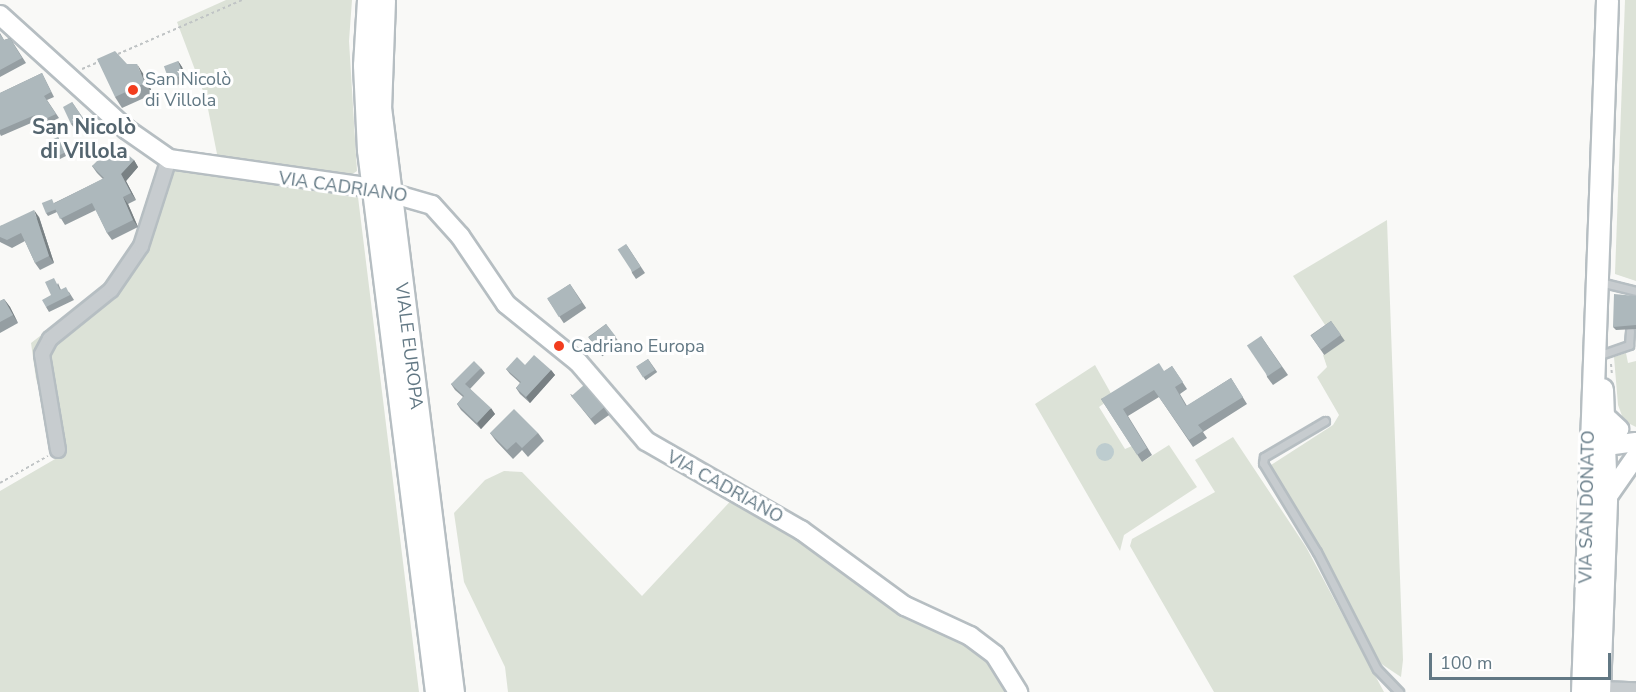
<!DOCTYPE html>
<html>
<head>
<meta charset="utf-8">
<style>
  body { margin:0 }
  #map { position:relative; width:1636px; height:692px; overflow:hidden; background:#f9f9f7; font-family:"Nunito Sans",sans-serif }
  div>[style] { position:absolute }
  .green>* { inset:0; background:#dce2d7 }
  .water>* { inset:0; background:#bdcccf }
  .round { border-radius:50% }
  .path>* { height:2px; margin-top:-1px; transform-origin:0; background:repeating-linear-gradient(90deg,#c0c4c5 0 3px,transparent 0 6px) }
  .roads { filter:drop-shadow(2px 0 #b6bec2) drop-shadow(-2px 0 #b6bec2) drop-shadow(0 2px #b6bec2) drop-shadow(0 -2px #b6bec2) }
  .lane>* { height:7px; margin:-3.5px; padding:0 3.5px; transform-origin:3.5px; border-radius:3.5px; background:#c7cccf }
  .street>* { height:14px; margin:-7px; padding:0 7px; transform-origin:7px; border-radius:7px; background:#c7cccf }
  .secondary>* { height:18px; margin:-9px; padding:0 9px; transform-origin:9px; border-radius:9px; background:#fff }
  .primary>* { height:21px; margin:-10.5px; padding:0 10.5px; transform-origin:10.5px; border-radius:10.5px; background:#fff }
  .wall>* { inset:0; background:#959ea2; transform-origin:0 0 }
  .shaded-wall>* { inset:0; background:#798184 }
  .building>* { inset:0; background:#adb8bc; transform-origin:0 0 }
  .dots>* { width:16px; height:16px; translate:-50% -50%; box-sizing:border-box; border:3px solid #fff; border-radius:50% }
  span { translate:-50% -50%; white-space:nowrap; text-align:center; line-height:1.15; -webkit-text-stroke:6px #fff; paint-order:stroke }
  .poi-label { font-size:18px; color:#627884 }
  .left { translate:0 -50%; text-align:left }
  .street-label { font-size:18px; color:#627884 }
  .quarter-label { font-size:21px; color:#54656f; font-weight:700 }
  .scale { position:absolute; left:1429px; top:653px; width:182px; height:27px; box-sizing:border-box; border:3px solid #627884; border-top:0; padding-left:8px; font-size:18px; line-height:21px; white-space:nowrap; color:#627884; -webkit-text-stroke:4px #fff; paint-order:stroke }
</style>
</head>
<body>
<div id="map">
  <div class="green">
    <div style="clip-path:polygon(226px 0,352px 0,349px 41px,357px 171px,348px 177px,218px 159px,206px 99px,177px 22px)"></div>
    <div style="clip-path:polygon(1625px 0,1636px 0,1636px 281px,1615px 274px)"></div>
    <div style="clip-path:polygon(174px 170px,358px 197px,419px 692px,0 692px,0 491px,62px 455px,36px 379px,31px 343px,103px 287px,127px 259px)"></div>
    <div style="clip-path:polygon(1387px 220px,1403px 660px,1401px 677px,1380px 663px,1271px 465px,1333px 425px,1339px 415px,1317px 377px,1327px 367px,1323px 355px,1344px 341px,1329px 331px,1293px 276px)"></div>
    <div style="clip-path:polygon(1626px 353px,1628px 363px,1636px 361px,1636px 427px,1624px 421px,1618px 405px,1614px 357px)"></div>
    <div style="clip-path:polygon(1095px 365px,1113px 397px,1099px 407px,1125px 449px,1132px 446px,1142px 462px,1169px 445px,1197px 487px,1124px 535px,1120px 551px,1035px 404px)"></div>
    <div style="clip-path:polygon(1233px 437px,1306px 547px,1384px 692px,1214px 692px,1130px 546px,1132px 539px,1215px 492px,1195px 460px)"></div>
    <div style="clip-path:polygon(504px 471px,522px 472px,642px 596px,738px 493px,905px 596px,986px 636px,1003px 653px,1022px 692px,508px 692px,505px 667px,464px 582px,454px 513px,485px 480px)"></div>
  </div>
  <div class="water">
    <div class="round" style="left:1096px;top:443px;width:18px;height:18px"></div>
  </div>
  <div class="path">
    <div style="left:118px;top:54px;width:135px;rotate:-23.5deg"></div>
    <div style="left:82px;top:69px;width:21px;rotate:-23deg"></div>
    <div style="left:1611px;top:364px;width:12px;rotate:85deg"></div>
    <div style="left:0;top:483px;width:55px;rotate:-29.4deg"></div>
  </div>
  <div class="roads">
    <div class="lane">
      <div style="left:1600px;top:282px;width:37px;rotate:14deg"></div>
      <div style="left:1600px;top:355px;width:31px;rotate:-19deg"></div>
      <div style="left:1629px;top:345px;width:14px;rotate:-86deg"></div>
      <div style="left:1325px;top:421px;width:71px;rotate:149.5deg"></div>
      <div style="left:1264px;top:457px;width:6px;rotate:99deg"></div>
      <div style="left:1263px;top:463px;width:104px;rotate:58.8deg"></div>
      <div style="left:1317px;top:552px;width:131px;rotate:62.9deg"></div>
      <div style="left:1377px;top:669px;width:32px;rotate:46deg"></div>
    </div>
    <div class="street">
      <div style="left:58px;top:450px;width:97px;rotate:-99.5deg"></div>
      <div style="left:42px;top:354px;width:17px;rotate:-62deg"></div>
      <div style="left:50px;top:339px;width:78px;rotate:-38.8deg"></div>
      <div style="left:111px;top:290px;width:53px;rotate:-55.7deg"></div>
      <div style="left:141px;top:246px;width:91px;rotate:-72.2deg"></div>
      <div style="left:1599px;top:689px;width:37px;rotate:2deg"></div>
    </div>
    <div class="secondary">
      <div style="left:0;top:15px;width:170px;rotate:42.1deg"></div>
      <div style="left:126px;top:129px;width:52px;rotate:34.9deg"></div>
      <div style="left:169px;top:159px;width:206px;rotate:8.1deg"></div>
      <div style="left:373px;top:188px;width:61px;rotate:16.1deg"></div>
      <div style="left:432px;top:205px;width:42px;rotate:47.9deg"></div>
      <div style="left:460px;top:236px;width:82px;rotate:55.9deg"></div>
      <div style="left:506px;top:304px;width:92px;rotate:38.9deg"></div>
      <div style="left:578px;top:362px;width:104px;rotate:49.3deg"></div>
      <div style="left:646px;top:441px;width:179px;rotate:29.9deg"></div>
      <div style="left:801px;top:530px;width:129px;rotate:36.2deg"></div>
      <div style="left:905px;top:606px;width:72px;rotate:24.8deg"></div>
      <div style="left:970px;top:636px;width:31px;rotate:37deg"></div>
      <div style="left:995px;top:655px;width:44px;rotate:58.1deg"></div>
      <div style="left:1604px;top:415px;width:21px;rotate:43deg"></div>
      <div style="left:1592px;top:448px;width:44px;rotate:-7.8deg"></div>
      <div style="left:1606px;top:499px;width:52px;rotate:-55.1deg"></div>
    </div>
    <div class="primary">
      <div style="left:368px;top:0;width:65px;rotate:93.5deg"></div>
      <div style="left:364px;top:65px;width:85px;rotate:87.3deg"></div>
      <div style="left:368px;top:150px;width:546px;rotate:82.85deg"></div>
      <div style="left:384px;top:0;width:107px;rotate:92.1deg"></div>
      <div style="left:380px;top:107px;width:590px;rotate:82.89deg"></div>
      <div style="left:1582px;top:692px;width:692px;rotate:-87.93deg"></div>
      <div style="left:1599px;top:692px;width:193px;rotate:-87.9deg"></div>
      <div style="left:1606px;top:499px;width:110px;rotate:-92.1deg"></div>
    </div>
  </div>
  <div class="wall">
    <div style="clip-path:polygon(0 33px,4px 40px,10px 38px,26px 63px,0 77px)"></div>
    <div style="clip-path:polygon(178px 61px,182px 67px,187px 81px,173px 87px,169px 81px)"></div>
    <div style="clip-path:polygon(127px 64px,144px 75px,153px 94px,122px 108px,115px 97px)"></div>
    <div style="clip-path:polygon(42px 73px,54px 97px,47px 100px,59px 118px,42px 126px,38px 120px,1px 136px,0 134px,0 93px)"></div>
    <div style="clip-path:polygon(72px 102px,87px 124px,75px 129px,71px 124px)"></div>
    <div style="clip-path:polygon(58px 137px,68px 155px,58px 160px,56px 157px)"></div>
    <div style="clip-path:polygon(110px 154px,134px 160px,138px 167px,126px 181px,136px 200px,128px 204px,138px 227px,112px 240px,107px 233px,96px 210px,65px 225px,57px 212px,48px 216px,46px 213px,54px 203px,103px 179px,97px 173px,92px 166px)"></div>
    <div style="clip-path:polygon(39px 217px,54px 263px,40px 270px,35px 263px,25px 241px,12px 248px,0 242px,0 226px)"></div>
    <div style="clip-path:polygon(626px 244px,645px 273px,636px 279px,632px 273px)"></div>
    <div style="clip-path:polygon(58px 283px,61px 290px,69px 292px,74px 300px,49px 312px,46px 307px)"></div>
    <div style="left:570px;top:284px;width:29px;height:27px;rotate:56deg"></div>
    <div style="clip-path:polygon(1636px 296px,1636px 329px,1616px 330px,1613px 327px)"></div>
    <div style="clip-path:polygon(4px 299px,10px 307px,18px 323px,0 333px,0 301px)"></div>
    <div style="left:1331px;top:321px;width:24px;height:25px;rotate:55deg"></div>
    <div style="left:606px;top:324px;width:24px;height:22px;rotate:54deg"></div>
    <div style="clip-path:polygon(1261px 336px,1288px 375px,1273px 385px,1267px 377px)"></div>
    <div style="left:648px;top:359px;width:16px;height:14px;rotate:55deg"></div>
    <div style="clip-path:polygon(525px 365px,551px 370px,555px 375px,530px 403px,520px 394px,516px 388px,520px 383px,510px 374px,506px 369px)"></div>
    <div style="clip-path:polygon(1172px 366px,1187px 389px,1180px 394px,1187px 406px,1231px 378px,1247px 404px,1203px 432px,1207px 438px,1193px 447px,1159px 397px,1128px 416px,1152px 455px,1142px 462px,1101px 399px,1165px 371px)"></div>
    <div style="clip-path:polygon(481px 368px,485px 373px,470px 389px,495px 414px,481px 429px,461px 410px,457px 404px,463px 397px,455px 390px,451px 384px)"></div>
    <div style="clip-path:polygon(570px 394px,604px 408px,609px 415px,595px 425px)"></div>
    <div style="clip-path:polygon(490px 433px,538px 433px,544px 441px,528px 457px,522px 450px,513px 459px,496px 441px)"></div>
  </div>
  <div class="shaded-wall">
    <div style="clip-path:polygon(178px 61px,182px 67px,187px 81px,183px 75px)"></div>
    <div style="clip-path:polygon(137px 64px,144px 75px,153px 94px,145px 83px)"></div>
    <div style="clip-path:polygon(134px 160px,138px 167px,126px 181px,136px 200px,131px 193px,121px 174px)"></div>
    <div style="clip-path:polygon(123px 197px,128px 204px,138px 227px,133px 220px)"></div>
    <div style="clip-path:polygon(34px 210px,39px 217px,54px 263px,49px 256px)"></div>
    <div style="clip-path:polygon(4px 299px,10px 307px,18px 323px,13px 315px)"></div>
    <div style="clip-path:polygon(551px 370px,555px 375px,530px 403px,526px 397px)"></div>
    <div style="clip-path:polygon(491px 408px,495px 414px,481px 429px,477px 423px)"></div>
  </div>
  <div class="building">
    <div style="clip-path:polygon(0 34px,4px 40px,10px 38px,22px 58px,0 70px)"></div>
    <div style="clip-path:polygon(115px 51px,127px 64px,137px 64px,145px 83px,115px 97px,97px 59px)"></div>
    <div style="left:178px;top:61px;width:15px;height:15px;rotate:70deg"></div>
    <div style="clip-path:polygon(42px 73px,51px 92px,44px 96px,56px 114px,39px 122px,35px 115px,0 130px,0 93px)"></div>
    <div style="clip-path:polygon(72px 102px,83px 118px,71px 124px,63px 107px)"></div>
    <div style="clip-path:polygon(58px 137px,66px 152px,56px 157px,49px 141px)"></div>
    <div style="clip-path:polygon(118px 146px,134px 160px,121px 174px,131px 193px,123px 197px,133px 220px,107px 233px,92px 203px,60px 219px,53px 204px,104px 178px,92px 166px,107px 151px,110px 154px)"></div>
    <div style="left:52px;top:199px;width:11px;height:11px;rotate:68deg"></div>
    <div style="clip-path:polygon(34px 210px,49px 256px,35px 263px,21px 233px,7px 240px,0 237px,0 226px)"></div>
    <div style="left:626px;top:244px;width:27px;height:10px;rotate:57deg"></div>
    <div style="clip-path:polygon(54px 278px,60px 290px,66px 287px,70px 295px,46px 307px,42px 300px,51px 295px,45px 282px)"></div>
    <div style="left:570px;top:284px;width:22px;height:27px;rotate:58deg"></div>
    <div style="clip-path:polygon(1614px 294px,1636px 296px,1636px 325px,1613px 327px)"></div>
    <div style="clip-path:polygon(4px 299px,13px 315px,0 322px,0 301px)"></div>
    <div style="left:1331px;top:321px;width:17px;height:25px;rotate:54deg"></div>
    <div style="left:606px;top:324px;width:16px;height:22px;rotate:52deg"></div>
    <div style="left:1261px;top:336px;width:37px;height:17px;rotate:56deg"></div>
    <div style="clip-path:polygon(534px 355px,551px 370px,526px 397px,516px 388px,521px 382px,506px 369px,517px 357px,525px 365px)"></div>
    <div style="left:648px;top:359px;width:13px;height:14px;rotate:58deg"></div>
    <div style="clip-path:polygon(474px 361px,481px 368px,465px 384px,491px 408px,477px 423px,457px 404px,464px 396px,451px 384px)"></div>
    <div style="clip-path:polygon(1159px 363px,1164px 371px,1172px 366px,1183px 382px,1175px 387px,1186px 406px,1231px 378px,1243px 397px,1198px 425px,1203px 431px,1189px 440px,1154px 390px,1123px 409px,1147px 448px,1137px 455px,1101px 399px)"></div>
    <div style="left:584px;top:385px;width:30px;height:17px;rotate:49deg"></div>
    <div style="clip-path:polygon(514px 409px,538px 433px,522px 448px,516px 442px,507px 450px,490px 433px)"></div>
  </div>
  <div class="dots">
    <div style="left:133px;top:90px;background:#f23d1e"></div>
    <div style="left:559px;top:346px;background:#f23d1e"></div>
  </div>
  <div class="poi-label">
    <span class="left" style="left:145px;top:90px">San Nicolò<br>di Villola</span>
    <span class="left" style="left:571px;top:346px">Cadriano Europa</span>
  </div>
  <div class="street-label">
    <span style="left:343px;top:187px;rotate:8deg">VIA CADRIANO</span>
    <span style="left:409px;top:346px;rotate:83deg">VIALE EUROPA</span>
    <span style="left:725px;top:487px;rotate:29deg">VIA CADRIANO</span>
    <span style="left:1587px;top:507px;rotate:-89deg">VIA SAN DONATO</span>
  </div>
  <div class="quarter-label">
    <span style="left:84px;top:139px">San Nicolò<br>di Villola</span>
  </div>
  <div class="scale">100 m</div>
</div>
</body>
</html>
